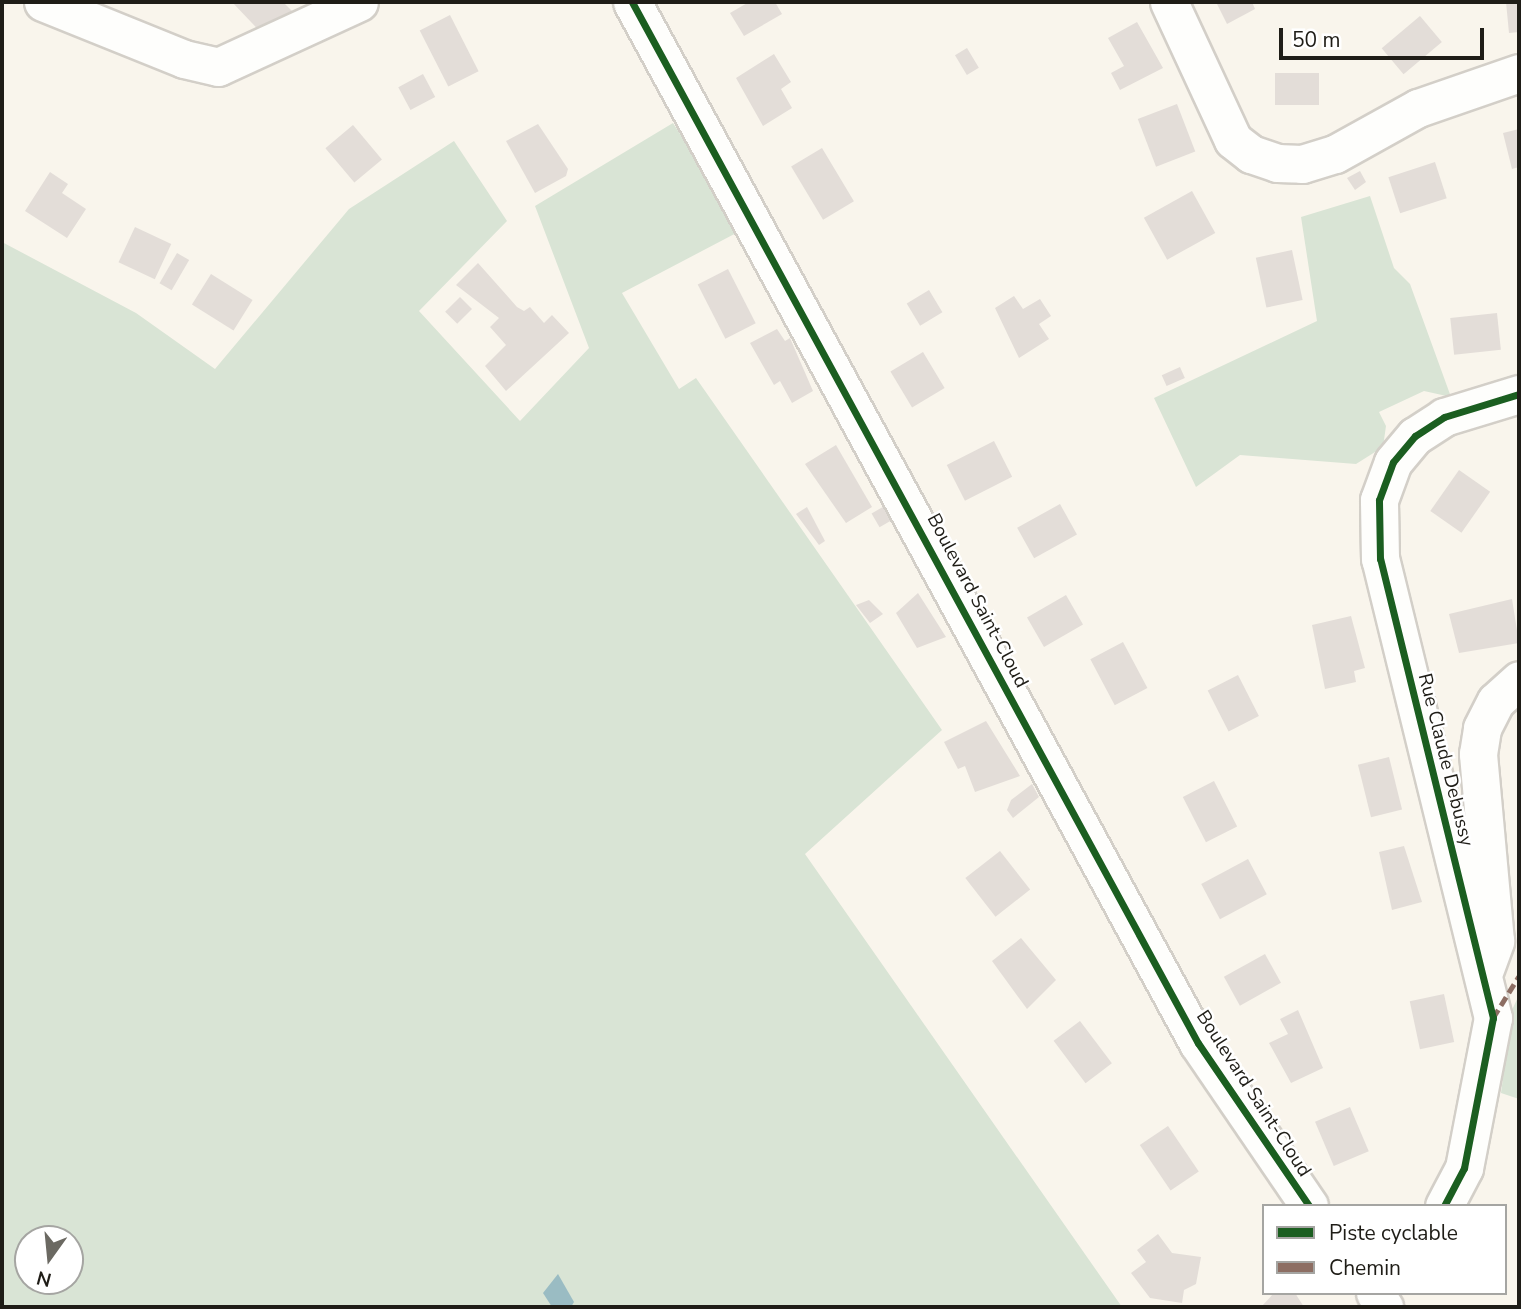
<!DOCTYPE html>
<html>
<head>
<meta charset="utf-8">
<style>
  body { margin:0 }
  #map { position:relative; width:1521px; height:1309px; overflow:hidden; background:#f9f5ec; font-family:"Nunito Sans",sans-serif }
  div>[style] { position:absolute }
  .green>* { inset:0; background:#d9e4d5 }
  .water>* { inset:0; background:#9abcc3 }
  .building>* { inset:0; background:#e3ddd8; transform-origin:0 0 }
  .roads { filter:drop-shadow(2px 0 #d3cfc8) drop-shadow(-2px 0 #d3cfc8) drop-shadow(0 2px #d3cfc8) drop-shadow(0 -2px #d3cfc8) }
  .minor>* { height:37px; margin:-18.5px; padding:0 18.5px; transform-origin:18.5px; border-radius:18.5px; background:#fefefc }
  .quiet>* { height:5px; margin-top:-2.5px; transform-origin:0; background:repeating-linear-gradient(90deg,#8d6e63 0 10px,transparent 0 15px) }
  .cycleway>* { height:7px; margin:-3.5px; padding:0 3.5px; transform-origin:3.5px; border-radius:3.5px; background:#1b5e20 }
  span { translate:-50% -50%; white-space:nowrap; text-align:center; line-height:1.15; -webkit-text-stroke:5px #fff; paint-order:stroke }
  .street-label { font-size:19px; color:#1f1d17 }
  .frame { position:absolute; inset:0; border:4px solid #1f1d17; pointer-events:none }
  .legend { position:absolute; left:1262px; top:1204px; width:245px; height:91px; box-sizing:border-box; background:#fff; border:2px solid #a5a5a2; margin:0; padding:9px 12px; list-style:none; font-size:21px; color:#1f1d17 }
  .legend li { display:flex; align-items:center; gap:14px; height:35px }
  .legend b { width:35px; border:2px solid #a5a5a2 }
  .north { position:absolute; left:14px; top:1225px; width:70px; height:70px; box-sizing:border-box; background:#fff; border:2px solid #a5a5a2; border-radius:50%; rotate:195deg; font-size:19px; font-weight:700; line-height:28px; text-align:center; color:#1f1d17 }
  .north::after { content:''; display:block; margin:auto; width:24px; height:32px; background:#6b6962; clip-path:polygon(50% 0,100% 100%,50% 72%,0 100%) }
  .scale { position:absolute; left:1279px; top:28px; width:205px; height:32px; box-sizing:border-box; border:4px solid #1f1d17; border-top:0; padding-left:9px; font-size:21px; line-height:24px; white-space:nowrap; color:#1f1d17; -webkit-text-stroke:5px #fff; paint-order:stroke }
</style>
</head>
<body>
<div id="map">
  <div class="green">
    <div style="clip-path:polygon(evenodd,673px 123px,742px 230px,622px 293px,679px 389px,696px 378px,942px 730px,805px 854px,1122px 1307px,2px 1307px,2px 242px,136px 313px,215px 369px,349px 209px,454px 141px,507px 221px,419px 311px,520px 421px,589px 348px,535px 206px,673px 123px,28px 1239px,70px 1239px,70px 1281px,28px 1281px,28px 1239px)"></div>
    <div style="clip-path:polygon(1370px 196px,1394px 268px,1410px 284px,1451px 397px,1424px 391px,1379px 412px,1386px 426px,1383px 447px,1356px 464px,1240px 455px,1196px 487px,1154px 398px,1317px 321px,1301px 217px)"></div>
    <div style="clip-path:polygon(1519px 995px,1519px 1099px,1501px 1093px,1512px 1010px)"></div>
  </div>
  <div class="water">
    <div style="clip-path:polygon(558px 1274px,574px 1302px,571px 1307px,552px 1307px,543px 1293px)"></div>
  </div>
  <div class="building">
    <div style="clip-path:polygon(232px 2px,283px 2px,293px 12px,268px 40px)"></div>
    <div style="clip-path:polygon(749px 2px,775px 2px,782px 14px,744px 36px,730px 13px)"></div>
    <div style="clip-path:polygon(1216px 2px,1252px 2px,1255px 9px,1227px 24px)"></div>
    <div style="clip-path:polygon(1506px 2px,1519px 2px,1519px 32px,1509px 33px)"></div>
    <div style="left:450px;top:15px;width:63px;height:34px;rotate:63deg"></div>
    <div style="left:1420px;top:16px;width:34px;height:50px;rotate:50deg"></div>
    <div style="clip-path:polygon(1137px 22px,1163px 68px,1120px 90px,1111px 73px,1124px 66px,1108px 38px)"></div>
    <div style="left:967px;top:48px;width:23px;height:14px;rotate:59deg"></div>
    <div style="clip-path:polygon(774px 54px,791px 82px,781px 89px,792px 108px,763px 126px,736px 78px)"></div>
    <div style="left:1275px;top:73px;width:44px;height:32px"></div>
    <div style="left:423px;top:74px;width:26px;height:28px;rotate:62deg"></div>
    <div style="left:1177px;top:104px;width:51px;height:42px;rotate:69deg"></div>
    <div style="clip-path:polygon(538px 124px,568px 169px,566px 176px,535px 193px,506px 141px)"></div>
    <div style="left:353px;top:125px;width:45px;height:36px;rotate:50deg"></div>
    <div style="clip-path:polygon(1519px 129px,1519px 167px,1512px 169px,1503px 133px)"></div>
    <div style="left:822px;top:148px;width:62px;height:36px;rotate:59deg"></div>
    <div style="left:1435px;top:162px;width:38px;height:49px;rotate:72deg"></div>
    <div style="clip-path:polygon(1360px 171px,1366px 182px,1355px 190px,1347px 178px)"></div>
    <div style="clip-path:polygon(50px 172px,68px 184px,62px 193px,86px 209px,67px 238px,25px 211px)"></div>
    <div style="left:1192px;top:191px;width:48px;height:55px;rotate:61deg"></div>
    <div style="left:135px;top:227px;width:40px;height:39px;rotate:25deg"></div>
    <div style="left:1292px;top:250px;width:51px;height:37px;rotate:78deg"></div>
    <div style="left:177px;top:253px;width:14px;height:35px;rotate:30deg"></div>
    <div style="clip-path:polygon(478px 263px,517px 307px,524px 311px,530px 307px,544px 323px,552px 315px,569px 333px,506px 391px,485px 366px,506px 345px,490px 327px,499px 318px,456px 285px)"></div>
    <div style="left:728px;top:269px;width:61px;height:34px;rotate:63deg"></div>
    <div style="left:211px;top:274px;width:49px;height:36px;rotate:32deg"></div>
    <div style="left:929px;top:290px;width:26px;height:26px;rotate:59deg"></div>
    <div style="clip-path:polygon(1014px 296px,1023px 309px,1040px 299px,1051px 316px,1039px 324px,1049px 339px,1019px 358px,995px 308px)"></div>
    <div style="left:460px;top:297px;width:17px;height:21px;rotate:45deg"></div>
    <div style="left:1497px;top:313px;width:37px;height:47px;rotate:84deg"></div>
    <div style="clip-path:polygon(777px 329px,785px 341px,790px 338px,813px 391px,792px 403px,780px 381px,774px 385px,750px 343px)"></div>
    <div style="left:923px;top:352px;width:42px;height:38px;rotate:59deg"></div>
    <div style="left:1180px;top:367px;width:12px;height:20px;rotate:66deg"></div>
    <div style="left:994px;top:441px;width:40px;height:53px;rotate:63deg"></div>
    <div style="clip-path:polygon(836px 445px,872px 507px,846px 523px,805px 464px)"></div>
    <div style="left:1459px;top:470px;width:38px;height:50px;rotate:35deg"></div>
    <div style="left:888px;top:504px;width:16px;height:19px;rotate:60deg"></div>
    <div style="left:1060px;top:504px;width:35px;height:49px;rotate:61deg"></div>
    <div style="clip-path:polygon(807px 507px,825px 541px,819px 545px,796px 514px)"></div>
    <div style="clip-path:polygon(918px 593px,946px 637px,917px 648px,896px 613px)"></div>
    <div style="left:1066px;top:595px;width:34px;height:45px;rotate:60deg"></div>
    <div style="clip-path:polygon(1512px 599px,1519px 643px,1459px 653px,1449px 614px)"></div>
    <div style="clip-path:polygon(869px 600px,883px 614px,870px 623px,856px 605px)"></div>
    <div style="clip-path:polygon(1351px 616px,1365px 668px,1354px 671px,1356px 682px,1325px 689px,1312px 625px)"></div>
    <div style="left:1123px;top:642px;width:52px;height:37px;rotate:62deg"></div>
    <div style="left:1238px;top:675px;width:46px;height:34px;rotate:63deg"></div>
    <div style="clip-path:polygon(986px 721px,1020px 776px,975px 792px,965px 766px,958px 769px,944px 742px)"></div>
    <div style="left:1389px;top:757px;width:54px;height:32px;rotate:76deg"></div>
    <div style="left:1214px;top:781px;width:51px;height:35px;rotate:63deg"></div>
    <div style="clip-path:polygon(1032px 784px,1039px 797px,1013px 818px,1007px 810px,1011px 800px)"></div>
    <div style="clip-path:polygon(1404px 846px,1422px 902px,1392px 910px,1379px 852px)"></div>
    <div style="left:1000px;top:851px;width:49px;height:44px;rotate:52deg"></div>
    <div style="left:1248px;top:859px;width:40px;height:53px;rotate:62deg"></div>
    <div style="clip-path:polygon(1021px 938px,1056px 980px,1027px 1009px,992px 961px)"></div>
    <div style="left:1265px;top:954px;width:33px;height:47px;rotate:61deg"></div>
    <div style="left:1444px;top:994px;width:49px;height:35px;rotate:78deg"></div>
    <div style="clip-path:polygon(1298px 1010px,1323px 1068px,1291px 1083px,1269px 1043px,1288px 1034px,1280px 1019px)"></div>
    <div style="left:1080px;top:1021px;width:53px;height:33px;rotate:53deg"></div>
    <div style="left:1350px;top:1107px;width:48px;height:38px;rotate:67deg"></div>
    <div style="left:1168px;top:1126px;width:55px;height:34px;rotate:56deg"></div>
    <div style="clip-path:polygon(1158px 1234px,1172px 1253px,1201px 1257px,1196px 1284px,1184px 1290px,1182px 1303px,1150px 1298px,1131px 1273px,1146px 1262px,1137px 1250px)"></div>
    <div style="clip-path:polygon(1274px 1293px,1295px 1293px,1304px 1307px,1261px 1307px)"></div>
  </div>
  <div class="roads">
    <div class="minor">
      <div style="left:43px;top:2px;width:152px;rotate:22deg"></div>
      <div style="left:184px;top:59px;width:35px;rotate:13deg"></div>
      <div style="left:218px;top:67px;width:155px;rotate:-24.7deg"></div>
      <div style="left:632px;top:2px;width:1185px;rotate:61.47deg"></div>
      <div style="left:1198px;top:1043px;width:197px;rotate:55.7deg"></div>
      <div style="left:1169px;top:2px;width:152px;rotate:65.1deg"></div>
      <div style="left:1233px;top:140px;width:23px;rotate:38deg"></div>
      <div style="left:1251px;top:154px;width:28px;rotate:19deg"></div>
      <div style="left:1277px;top:163px;width:25px;rotate:2deg"></div>
      <div style="left:1302px;top:164px;width:34px;rotate:-17deg"></div>
      <div style="left:1335px;top:154px;width:95px;rotate:-29deg"></div>
      <div style="left:1418px;top:108px;width:107px;rotate:-19.1deg"></div>
      <div style="left:1485px;top:969px;width:30px;rotate:-70deg"></div>
      <div style="left:1495px;top:941px;width:188px;rotate:-95.2deg"></div>
      <div style="left:1478px;top:754px;width:26px;rotate:-81deg"></div>
      <div style="left:1482px;top:728px;width:30px;rotate:-63deg"></div>
      <div style="left:1496px;top:701px;width:31px;rotate:-42deg"></div>
      <div style="left:1444px;top:1206px;width:43px;rotate:-62.2deg"></div>
      <div style="left:1464px;top:1168px;width:153px;rotate:-79.1deg"></div>
      <div style="left:1493px;top:1018px;width:473px;rotate:-103.8deg"></div>
      <div style="left:1380px;top:559px;width:59px;rotate:-91deg"></div>
      <div style="left:1379px;top:500px;width:40px;rotate:-69.8deg"></div>
      <div style="left:1393px;top:462px;width:34px;rotate:-50deg"></div>
      <div style="left:1415px;top:436px;width:35px;rotate:-33deg"></div>
      <div style="left:1444px;top:417px;width:78px;rotate:-17deg"></div>
      <div style="left:1375px;top:1293px;width:17px;rotate:57deg"></div>
    </div>
  </div>
  <div class="quiet">
    <div style="left:1493px;top:1018px;width:49px;rotate:-58.2deg"></div>
  </div>
  <div class="cycleway">
    <div style="left:632px;top:2px;width:1185px;rotate:61.47deg"></div>
    <div style="left:1198px;top:1043px;width:197px;rotate:55.7deg"></div>
    <div style="left:1444px;top:1206px;width:43px;rotate:-62.2deg"></div>
    <div style="left:1464px;top:1168px;width:153px;rotate:-79.1deg"></div>
    <div style="left:1493px;top:1018px;width:473px;rotate:-103.8deg"></div>
    <div style="left:1380px;top:559px;width:59px;rotate:-91deg"></div>
    <div style="left:1379px;top:500px;width:40px;rotate:-69.8deg"></div>
    <div style="left:1393px;top:462px;width:34px;rotate:-50deg"></div>
    <div style="left:1415px;top:436px;width:35px;rotate:-33deg"></div>
    <div style="left:1444px;top:417px;width:78px;rotate:-17deg"></div>
  </div>
  <div class="street-label">
    <span style="left:977px;top:601px;rotate:62deg">Boulevard Saint-Cloud</span>
    <span style="left:1445px;top:760px;rotate:76deg">Rue Claude Debussy</span>
    <span style="left:1253px;top:1094px;rotate:57deg">Boulevard Saint-Cloud</span>
  </div>
  <div class="frame"></div>
  <ul class="legend">
  <li><b style="height:9px;background:#1b5e20"></b>Piste cyclable</li>
  <li><b style="height:9px;background:#8d6e63"></b>Chemin</li>
  </ul>
  <div class="north">N</div>
  <div class="scale">50 m</div>
</div>
</body>
</html>
